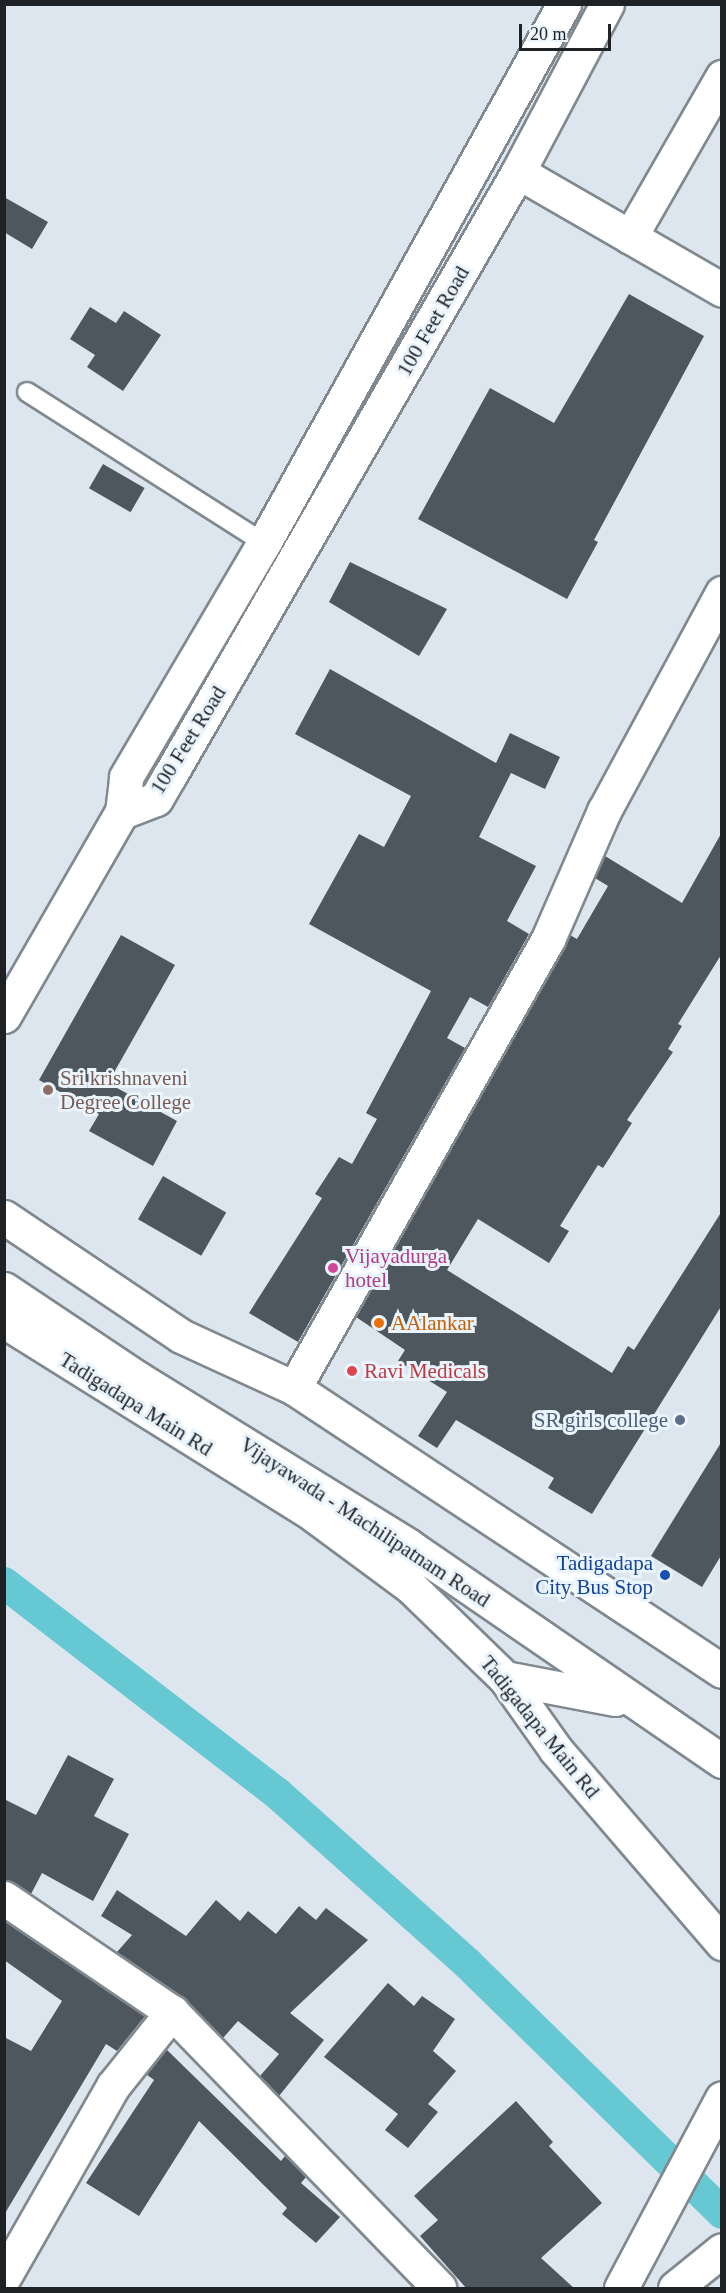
<!DOCTYPE html>
<html>
<head>
<meta charset="utf-8">
<style>
  body { margin:0 }
  #map { position:relative; width:726px; height:2293px; overflow:hidden; background:#dde6ee; font-family:"Times New Roman",serif }
  div>[style] { position:absolute }
  .canal>* { height:32px; margin:-16px; padding:0 16px; transform-origin:16px; border-radius:16px; background:#65c8d3 }
  .building>* { inset:0; background:#4f575e; transform-origin:0 0 }
  .roads { filter:drop-shadow(2px 0 #808990) drop-shadow(-2px 0 #808990) drop-shadow(0 2px #808990) drop-shadow(0 -2px #808990) }
  .lane>* { height:18px; margin:-9px; padding:0 9px; transform-origin:9px; border-radius:9px; background:#fff }
  .street>* { height:33px; margin:-16.5px; padding:0 16.5px; transform-origin:16.5px; border-radius:16.5px; background:#fff }
  .secondary>* { height:33px; margin:-16.5px; padding:0 16.5px; transform-origin:16.5px; border-radius:16.5px; background:#fff }
  .highway>* { height:33px; margin:-16.5px; padding:0 16.5px; transform-origin:16.5px; border-radius:16.5px; background:#fff }
  .dots>* { width:16px; height:16px; translate:-50% -50%; box-sizing:border-box; border:3px solid #eaf4fc; border-radius:50% }
  span { translate:-50% -50%; white-space:nowrap; text-align:center; line-height:1.15; -webkit-text-stroke:6px #eaf4fc; paint-order:stroke }
  .street-label { font-size:21px; color:#1e2225 }
  .education-label { font-size:21px; color:#785e54 }
  .left { translate:0 -50%; text-align:left }
  .hotel-label { font-size:21px; color:#b23c85 }
  .food-label { font-size:21px; color:#c56008 }
  .health-label { font-size:21px; color:#be3a42 }
  .service-label { font-size:21px; color:#4e5e75 }
  .right { translate:-100% -50%; text-align:right }
  .transit-label { font-size:21px; color:#164399 }
  .frame { position:absolute; inset:0; border:6px solid #1e2225; pointer-events:none }
  .scale { position:absolute; left:519px; top:24px; width:92px; height:27px; box-sizing:border-box; border:3px solid #1e2225; border-top:0; padding-left:8px; font-size:18px; line-height:21px; white-space:nowrap; color:#1e2225; -webkit-text-stroke:4px #eaf4fc; paint-order:stroke }
</style>
</head>
<body>
<div id="map">
  <div class="canal">
    <div style="left:4px;top:1583px;width:346px;rotate:37.6deg"></div>
    <div style="left:278px;top:1794px;width:254px;rotate:41.8deg"></div>
    <div style="left:467px;top:1963px;width:357px;rotate:44.4deg"></div>
  </div>
  <div class="building">
    <div style="clip-path:polygon(4px 197px,48px 222px,32px 249px,4px 232px)"></div>
    <div style="clip-path:polygon(629px 294px,704px 336px,594px 540px,598px 542px,567px 599px,418px 519px,490px 388px,554px 423px)"></div>
    <div style="clip-path:polygon(90px 307px,116px 323px,124px 311px,161px 335px,123px 391px,87px 367px,95px 355px,70px 339px)"></div>
    <div style="left:103px;top:464px;width:48px;height:28px;rotate:30deg"></div>
    <div style="clip-path:polygon(350px 562px,447px 609px,419px 656px,329px 602px)"></div>
    <div style="clip-path:polygon(330px 669px,496px 763px,510px 733px,560px 757px,545px 789px,511px 773px,479px 837px,536px 866px,507px 921px,529px 934px,488px 1007px,470px 997px,447px 1038px,465px 1048px,298px 1342px,249px 1313px,322px 1198px,315px 1194px,339px 1157px,352px 1164px,377px 1119px,366px 1113px,431px 991px,309px 924px,359px 834px,384px 847px,411px 796px,295px 734px)"></div>
    <div style="clip-path:polygon(722px 832px,721px 955px,678px 1024px,682px 1026px,668px 1049px,673px 1052px,627px 1120px,632px 1123px,603px 1168px,598px 1165px,560px 1226px,569px 1231px,549px 1263px,478px 1219px,447px 1270px,612px 1373px,628px 1346px,634px 1350px,722px 1211px,722px 1305px,592px 1514px,548px 1488px,554px 1478px,456px 1420px,437px 1448px,418px 1436px,447px 1392px,398px 1361px,405px 1350px,356px 1317px,570px 935px,577px 939px,608px 886px,595px 878px,605px 856px,682px 903px)"></div>
    <div style="clip-path:polygon(121px 935px,175px 965px,108px 1083px,177px 1121px,153px 1166px,89px 1131px,99px 1114px,39px 1080px)"></div>
    <div style="left:163px;top:1176px;width:73px;height:50px;rotate:30deg"></div>
    <div style="clip-path:polygon(722px 1441px,722px 1554px,702px 1587px,651px 1556px)"></div>
    <div style="clip-path:polygon(68px 1755px,114px 1779px,94px 1816px,129px 1834px,93px 1901px,42px 1873px,31px 1894px,4px 1879px,4px 1799px,36px 1815px)"></div>
    <div style="clip-path:polygon(117px 1890px,186px 1936px,216px 1900px,240px 1921px,248px 1911px,276px 1934px,299px 1906px,316px 1920px,326px 1908px,368px 1940px,290px 2013px,324px 2040px,279px 2096px,260px 2076px,279px 2054px,238px 2021px,223px 2038px,183px 1997px,117px 1952px,132px 1935px,101px 1916px)"></div>
    <div style="clip-path:polygon(4px 1921px,145px 2016px,117px 2051px,106px 2044px,4px 2215px,4px 2037px,31px 2051px,62px 2001px,4px 1960px)"></div>
    <div style="clip-path:polygon(388px 1983px,414px 2006px,422px 1996px,455px 2019px,433px 2051px,456px 2071px,428px 2104px,438px 2112px,408px 2148px,385px 2130px,398px 2114px,324px 2057px)"></div>
    <div style="clip-path:polygon(166px 2049px,281px 2161px,285px 2156px,306px 2177px,301px 2183px,340px 2217px,316px 2243px,282px 2214px,287px 2208px,199px 2121px,139px 2216px,86px 2183px,154px 2080px,146px 2074px)"></div>
    <div style="clip-path:polygon(516px 2101px,553px 2142px,549px 2146px,602px 2203px,541px 2258px,575px 2289px,467px 2289px,420px 2236px,438px 2220px,414px 2196px)"></div>
  </div>
  <div class="roads">
    <div class="lane">
      <div style="left:27px;top:392px;width:281px;rotate:32.5deg"></div>
    </div>
    <div class="street">
      <div style="left:518px;top:172px;width:236px;rotate:30deg"></div>
      <div style="left:630px;top:237px;width:185px;rotate:-60.1deg"></div>
      <div style="left:294px;top:1388px;width:516px;rotate:-60.5deg"></div>
      <div style="left:548px;top:939px;width:140px;rotate:-66.4deg"></div>
      <div style="left:604px;top:811px;width:248px;rotate:-61.6deg"></div>
      <div style="left:4px;top:2277px;width:220px;rotate:-60.3deg"></div>
      <div style="left:113px;top:2086px;width:95px;rotate:-51.4deg"></div>
      <div style="left:675px;top:2288px;width:60px;rotate:-39deg"></div>
    </div>
    <div class="secondary">
      <div style="left:122px;top:812px;width:36px;rotate:-21deg"></div>
      <div style="left:156px;top:799px;width:28px;rotate:-60deg"></div>
      <div style="left:170px;top:775px;width:696px;rotate:-60.01deg"></div>
      <div style="left:518px;top:172px;width:190px;rotate:-62.1deg"></div>
      <div style="left:4px;top:1016px;width:236px;rotate:-60deg"></div>
      <div style="left:122px;top:812px;width:35px;rotate:-83deg"></div>
      <div style="left:126px;top:777px;width:272px;rotate:-59.5deg"></div>
      <div style="left:264px;top:543px;width:617px;rotate:-60.9deg"></div>
      <div style="left:4px;top:1321px;width:357px;rotate:32deg"></div>
      <div style="left:307px;top:1510px;width:129px;rotate:36.5deg"></div>
      <div style="left:411px;top:1587px;width:131px;rotate:44.1deg"></div>
      <div style="left:505px;top:1678px;width:88px;rotate:54.7deg"></div>
      <div style="left:556px;top:1750px;width:255px;rotate:49.3deg"></div>
      <div style="left:4px;top:1898px;width:203px;rotate:34.2deg"></div>
      <div style="left:172px;top:2012px;width:384px;rotate:45.9deg"></div>
      <div style="left:621px;top:2288px;width:215px;rotate:-62deg"></div>
    </div>
    <div class="highway">
      <div style="left:4px;top:1217px;width:213px;rotate:33.9deg"></div>
      <div style="left:181px;top:1336px;width:124px;rotate:24.7deg"></div>
      <div style="left:294px;top:1388px;width:513px;rotate:33.47deg"></div>
      <div style="left:4px;top:1289px;width:162px;rotate:33.7deg"></div>
      <div style="left:139px;top:1379px;width:317px;rotate:31.7deg"></div>
      <div style="left:409px;top:1546px;width:380px;rotate:34.5deg"></div>
      <div style="left:505px;top:1678px;width:112px;rotate:10.8deg"></div>
    </div>
  </div>
  <div class="dots">
    <div style="left:48px;top:1090px;background:#8d6e63"></div>
    <div style="left:333px;top:1268px;background:#d1479c"></div>
    <div style="left:379px;top:1323px;background:#e8710a"></div>
    <div style="left:352px;top:1371px;background:#e0444e"></div>
    <div style="left:680px;top:1420px;background:#5c6f8a"></div>
    <div style="left:665px;top:1575px;background:#1a4fb4"></div>
  </div>
  <div class="street-label">
    <span style="left:433px;top:321px;rotate:-60deg">100 Feet Road</span>
    <span style="left:188px;top:740px;rotate:-58deg">100 Feet Road</span>
    <span style="left:136px;top:1404px;rotate:32deg">Tadigadapa Main Rd</span>
    <span style="left:365px;top:1522px;rotate:33deg">Vijayawada - Machilipatnam Road</span>
    <span style="left:540px;top:1727px;rotate:51deg">Tadigadapa Main Rd</span>
  </div>
  <div class="education-label">
    <span class="left" style="left:60px;top:1090px">Sri krishnaveni<br>Degree College</span>
  </div>
  <div class="hotel-label">
    <span class="left" style="left:345px;top:1268px">Vijayadurga<br>hotel</span>
  </div>
  <div class="food-label">
    <span class="left" style="left:391px;top:1323px">AAlankar</span>
  </div>
  <div class="health-label">
    <span class="left" style="left:364px;top:1371px">Ravi Medicals</span>
  </div>
  <div class="service-label">
    <span class="right" style="left:668px;top:1420px">SR girls college</span>
  </div>
  <div class="transit-label">
    <span class="right" style="left:653px;top:1575px">Tadigadapa<br>City Bus Stop</span>
  </div>
  <div class="frame"></div>
  <div class="scale">20 m</div>
</div>
</body>
</html>
